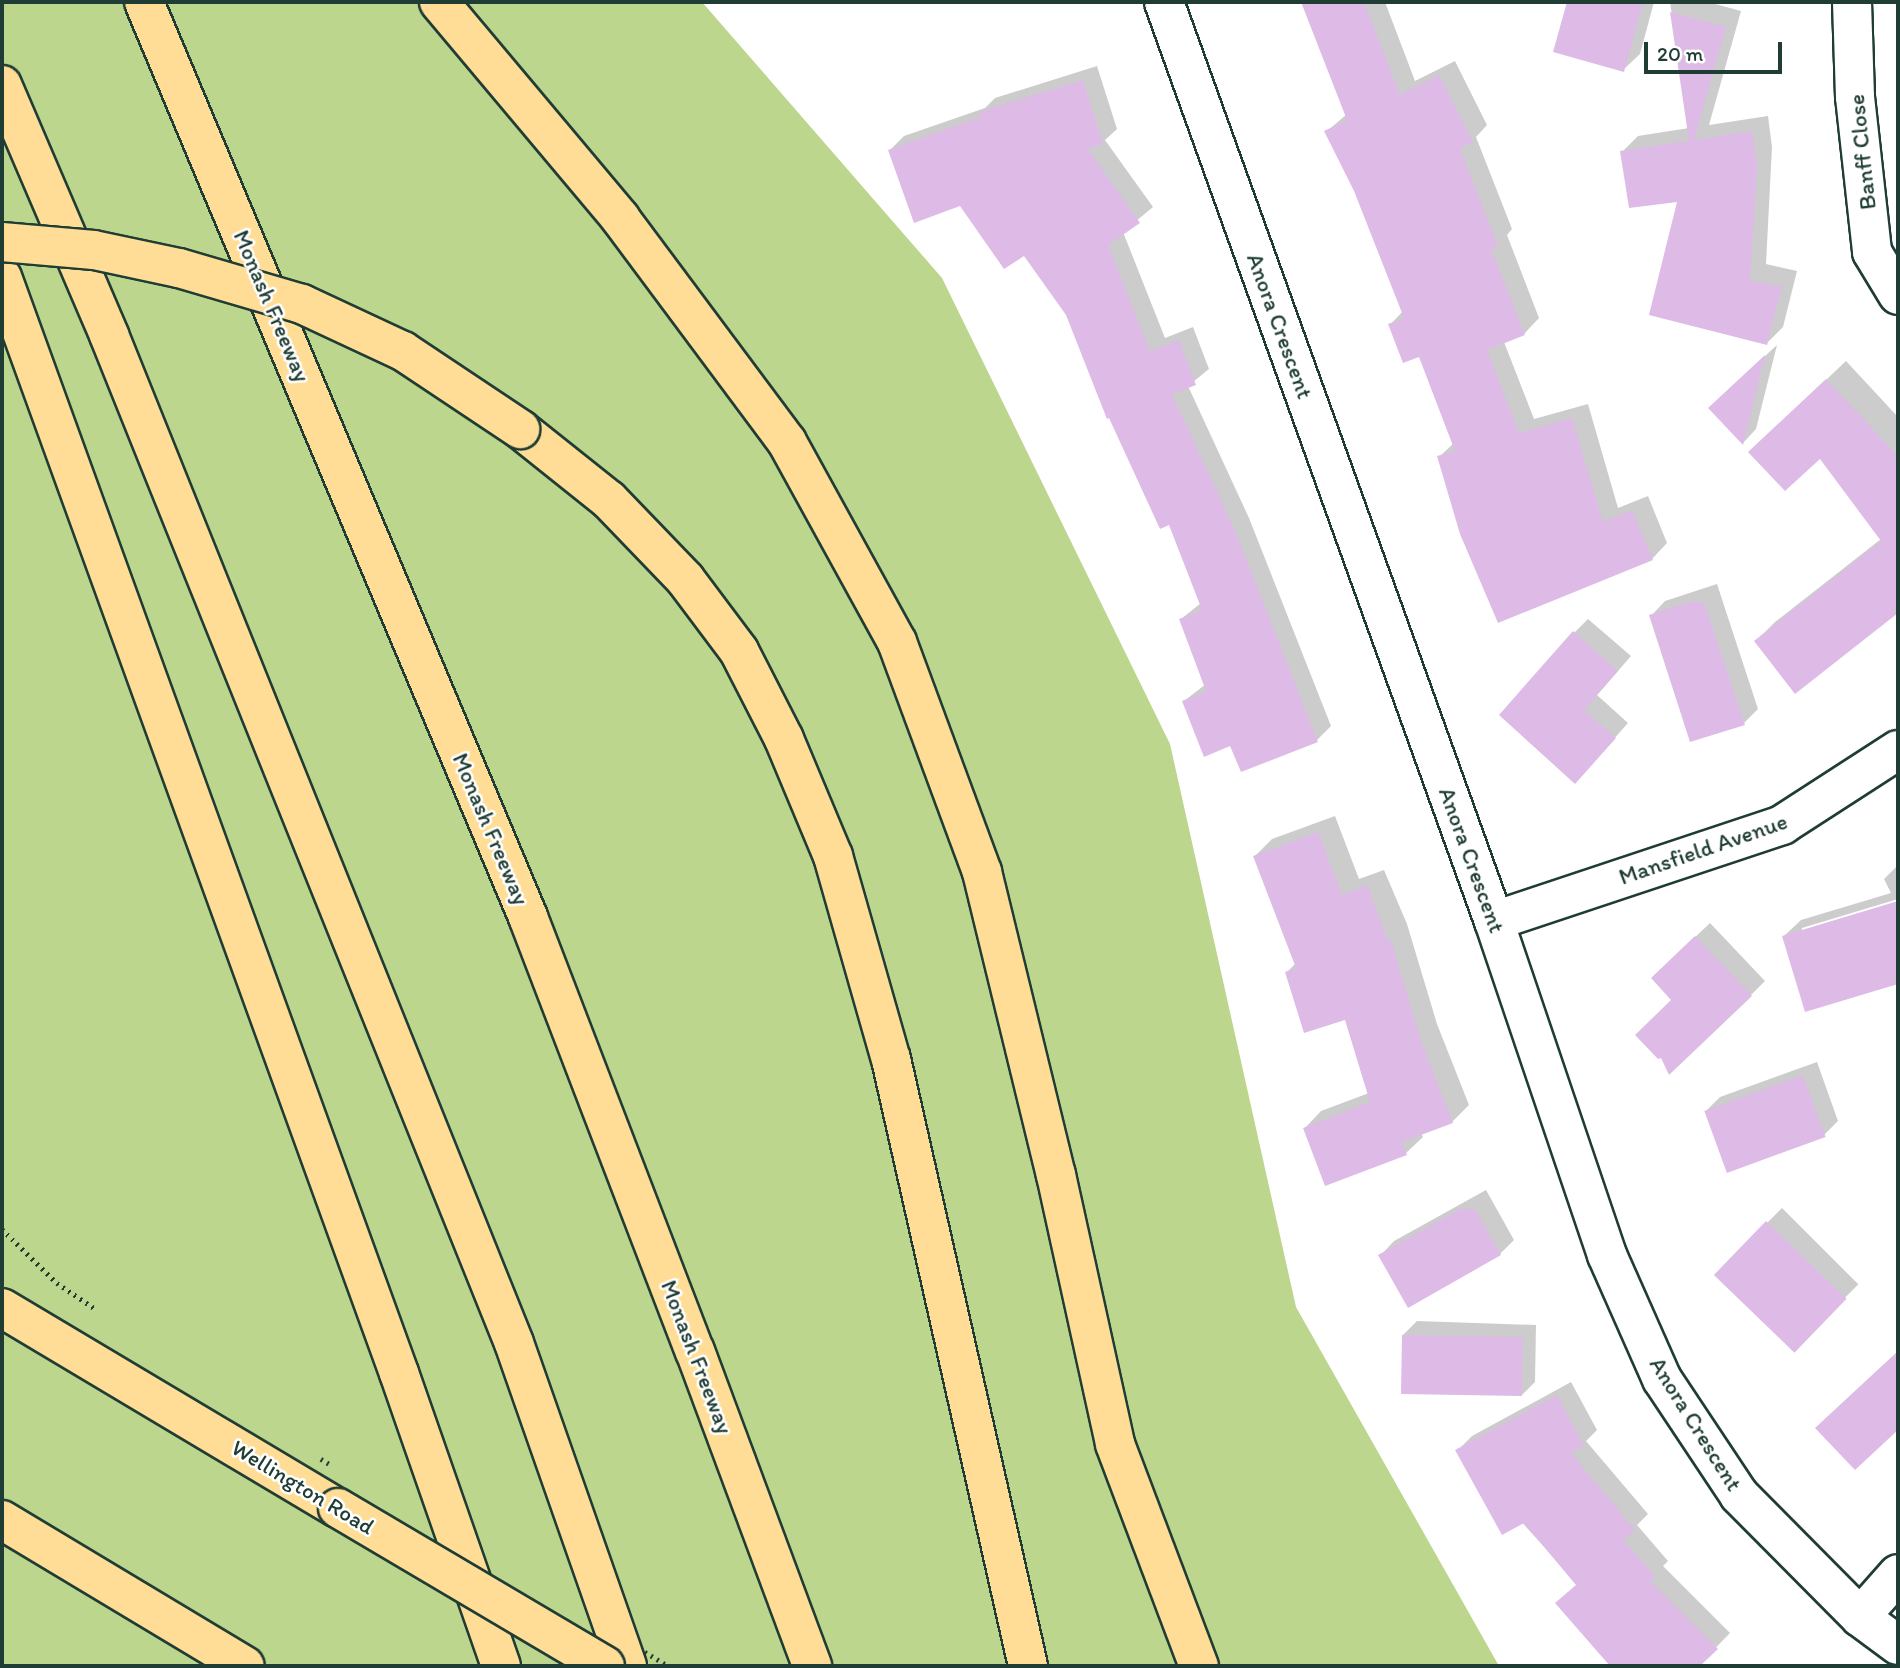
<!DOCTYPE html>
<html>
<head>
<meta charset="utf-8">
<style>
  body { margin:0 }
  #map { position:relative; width:1900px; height:1668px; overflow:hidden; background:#fff; font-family:Itim,sans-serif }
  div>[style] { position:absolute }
  .green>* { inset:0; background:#bdd68d }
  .shadow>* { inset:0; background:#0003; transform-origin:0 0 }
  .building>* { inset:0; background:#ddbbe6; transform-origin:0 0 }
  .path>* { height:4.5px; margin-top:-2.25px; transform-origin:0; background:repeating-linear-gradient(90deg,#1f3d34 0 2px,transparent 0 7px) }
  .roads { filter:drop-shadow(2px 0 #1f3d34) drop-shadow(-2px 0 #1f3d34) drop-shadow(0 2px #1f3d34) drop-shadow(0 -2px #1f3d34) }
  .street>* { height:38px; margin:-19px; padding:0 19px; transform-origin:19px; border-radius:19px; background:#fff }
  .highway>* { height:38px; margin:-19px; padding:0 19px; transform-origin:19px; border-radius:19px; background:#ffdd96 }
  .path-bridge>* { height:4.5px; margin-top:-2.25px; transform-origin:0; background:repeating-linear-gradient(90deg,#1f3d34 0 2px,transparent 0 7px) }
  .bridges { filter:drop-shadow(2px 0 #1f3d34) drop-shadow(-2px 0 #1f3d34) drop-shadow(0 2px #1f3d34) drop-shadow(0 -2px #1f3d34) }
  .highway-bridge>* { height:38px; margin:-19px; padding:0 19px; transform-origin:19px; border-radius:19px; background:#ffdd96 }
  span { translate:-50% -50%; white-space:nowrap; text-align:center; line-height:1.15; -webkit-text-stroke:5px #fff; paint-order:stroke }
  .street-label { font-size:23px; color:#1f3d34 }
  .frame { position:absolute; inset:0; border:4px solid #1f3d34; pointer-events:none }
  .scale { position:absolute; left:1644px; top:42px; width:138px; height:32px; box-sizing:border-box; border:4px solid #1f3d34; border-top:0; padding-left:9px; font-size:21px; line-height:24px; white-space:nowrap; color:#1f3d34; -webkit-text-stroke:5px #fff; paint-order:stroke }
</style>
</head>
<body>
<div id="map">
  <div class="green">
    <div style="clip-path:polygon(2px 2px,702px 2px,942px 278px,1170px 744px,1296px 1307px,1499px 1666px,2px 1666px)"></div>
  </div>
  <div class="shadow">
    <div style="clip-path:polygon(1303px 2px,1385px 2px,1415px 81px,1455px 61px,1487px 125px,1476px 137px,1512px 229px,1507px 235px,1539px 318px,1524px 334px,1504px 342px,1534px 419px,1588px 404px,1618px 508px,1648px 496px,1667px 543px,1652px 559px,1439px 457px,1454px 443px,1420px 354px,1390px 325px,1403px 311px,1355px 190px,1326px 132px,1347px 114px)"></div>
    <div style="clip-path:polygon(1569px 2px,1654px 2px,1640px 54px,1623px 70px,1555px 51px)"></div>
    <div style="clip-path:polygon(1670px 2px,1708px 2px,1741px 11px,1709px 125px,1768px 116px,1772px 147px,1766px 264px,1797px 271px,1783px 327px,1767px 343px,1679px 200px,1622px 152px,1638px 136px,1689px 128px)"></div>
    <div style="clip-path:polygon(1097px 66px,1117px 129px,1105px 140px,1153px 207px,1123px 232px,1165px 338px,1193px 327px,1209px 369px,1188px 386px,1249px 518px,1331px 726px,1317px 740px,1231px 744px,1184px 701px,1206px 684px,1181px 619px,1201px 603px,1170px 523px,1068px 314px,1025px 253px,890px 150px,904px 136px,985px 108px,995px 98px)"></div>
    <div style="clip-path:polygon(1777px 345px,1756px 429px,1743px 443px,1724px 394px)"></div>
    <div style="clip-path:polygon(1846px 361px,1898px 417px,1898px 611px,1796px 692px,1756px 641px,1775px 622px,1881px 539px,1820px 456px,1770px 433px)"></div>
    <div style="clip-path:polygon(1717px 584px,1758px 709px,1744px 723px,1651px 616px,1665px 601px)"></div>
    <div style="clip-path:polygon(1588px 619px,1631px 656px,1597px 695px,1628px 723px,1589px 767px,1574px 633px)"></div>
    <div style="clip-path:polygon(1335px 816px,1359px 879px,1384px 870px,1407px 924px,1437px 1024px,1469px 1105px,1452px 1122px,1421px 1133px,1423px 1137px,1406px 1153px,1305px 1128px,1321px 1111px,1369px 1093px,1346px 1018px,1287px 972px,1296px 963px,1255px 856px,1272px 839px)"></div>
    <div style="clip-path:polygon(1898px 865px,1898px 899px,1802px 928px,1802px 932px,1898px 903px,1897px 982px,1784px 936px,1801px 920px,1891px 893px,1884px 879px)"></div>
    <div style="clip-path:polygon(1710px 923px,1765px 981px,1751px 995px,1667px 964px)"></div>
    <div style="clip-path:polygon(1817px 1062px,1838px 1121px,1824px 1135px,1706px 1111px,1720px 1097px)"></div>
    <div style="clip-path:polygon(1486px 1190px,1514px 1240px,1500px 1254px,1380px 1256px,1394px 1241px)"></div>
    <div style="left:1782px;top:1208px;width:108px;height:93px;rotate:45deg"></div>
    <div style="clip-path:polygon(1417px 1321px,1536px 1325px,1535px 1382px,1521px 1396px,1403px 1335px)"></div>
    <div style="clip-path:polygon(1571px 1382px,1597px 1430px,1586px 1441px,1648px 1514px,1637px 1525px,1668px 1561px,1663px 1566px,1730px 1633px,1698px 1666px,1612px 1666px,1557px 1603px,1578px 1584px,1457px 1451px,1472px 1436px)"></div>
  </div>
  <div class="building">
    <div style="clip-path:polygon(1301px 2px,1364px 2px,1400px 95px,1439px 75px,1473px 142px,1460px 149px,1498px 246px,1491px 249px,1525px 335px,1487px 350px,1519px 433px,1572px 418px,1603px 522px,1632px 510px,1653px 560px,1498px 623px,1460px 534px,1437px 456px,1455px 451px,1419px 357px,1403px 363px,1388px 324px,1404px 318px,1354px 191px,1324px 131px,1347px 120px)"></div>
    <div style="clip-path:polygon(1567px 2px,1643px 2px,1624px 72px,1553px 52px)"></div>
    <div style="clip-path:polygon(1670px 12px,1726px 27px,1694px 140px,1752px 131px,1757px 166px,1750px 280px,1782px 287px,1767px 345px,1649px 315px,1677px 202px,1629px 208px,1620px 151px,1689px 141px)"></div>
    <div style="clip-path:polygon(1083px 80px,1103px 144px,1088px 149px,1140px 223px,1108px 245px,1150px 351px,1179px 340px,1196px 385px,1172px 394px,1236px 533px,1318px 742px,1241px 772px,1230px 746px,1204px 757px,1182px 701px,1206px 691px,1179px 619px,1202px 610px,1169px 525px,1160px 529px,1109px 418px,1107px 419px,1066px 315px,1024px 256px,1004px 269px,960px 206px,914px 223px,888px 150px,981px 117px,979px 112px)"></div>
    <div style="clip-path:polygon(1765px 355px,1743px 445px,1708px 408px)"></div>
    <div style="clip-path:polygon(1826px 379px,1898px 456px,1898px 613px,1795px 694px,1754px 641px,1881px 541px,1820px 459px,1785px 491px,1748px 452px)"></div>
    <div style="clip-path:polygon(1689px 602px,1704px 602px,1745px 725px,1690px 742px,1649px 615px)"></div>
    <div style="clip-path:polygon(1573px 631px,1618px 671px,1584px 710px,1616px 738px,1575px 784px,1499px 715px)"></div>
    <div style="clip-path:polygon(1318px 832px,1342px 895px,1367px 885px,1388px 941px,1391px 940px,1421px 1041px,1453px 1123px,1402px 1142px,1407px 1155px,1325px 1186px,1303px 1128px,1370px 1102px,1345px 1020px,1304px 1033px,1285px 972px,1296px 968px,1253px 856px)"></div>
    <div style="clip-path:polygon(1898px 901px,1898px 984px,1805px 1012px,1782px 936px)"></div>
    <div style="clip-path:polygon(1695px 936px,1752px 996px,1669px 1075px,1661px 1058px,1658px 1059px,1635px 1035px,1671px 1000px,1651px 978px)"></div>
    <div style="left:1803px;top:1075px;width:66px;height:105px;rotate:70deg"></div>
    <div style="clip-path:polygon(1460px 1209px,1475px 1209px,1501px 1255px,1408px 1308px,1378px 1255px)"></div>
    <div style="left:1766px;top:1221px;width:112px;height:75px;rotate:44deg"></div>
    <div style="left:1402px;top:1335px;width:121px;height:59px;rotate:1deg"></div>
    <div style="clip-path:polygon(1898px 1351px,1898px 1430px,1855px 1470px,1815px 1428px)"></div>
    <div style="clip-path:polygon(1557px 1395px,1584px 1446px,1571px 1453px,1635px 1530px,1623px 1540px,1655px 1576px,1650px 1581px,1718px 1649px,1700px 1666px,1610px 1666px,1555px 1603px,1576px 1585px,1524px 1523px,1502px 1535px,1455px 1450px)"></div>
  </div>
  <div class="path">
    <div style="left:2px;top:1229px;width:77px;rotate:44.5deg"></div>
    <div style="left:57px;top:1283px;width:45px;rotate:34deg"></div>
  </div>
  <div class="roads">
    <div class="street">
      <div style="left:1164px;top:2px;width:976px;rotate:70.25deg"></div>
      <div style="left:1494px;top:921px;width:353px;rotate:71.3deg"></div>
      <div style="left:1607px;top:1255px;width:136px;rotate:66.1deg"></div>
      <div style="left:1662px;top:1379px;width:139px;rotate:56.4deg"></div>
      <div style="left:1739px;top:1495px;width:172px;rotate:45.2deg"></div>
      <div style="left:1860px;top:1617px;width:47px;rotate:36.4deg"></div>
      <div style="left:1852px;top:2px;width:95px;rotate:88.2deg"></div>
      <div style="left:1855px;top:97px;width:156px;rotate:83.7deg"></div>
      <div style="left:1872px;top:252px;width:50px;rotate:58.8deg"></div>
      <div style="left:1494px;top:921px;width:304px;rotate:-18.4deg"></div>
      <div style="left:1782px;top:825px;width:138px;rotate:-32.9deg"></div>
      <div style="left:1860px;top:1617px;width:57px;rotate:-48.5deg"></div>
    </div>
    <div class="highway">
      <div style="left:144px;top:2px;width:992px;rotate:67.23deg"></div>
      <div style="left:528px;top:917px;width:465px;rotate:69deg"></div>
      <div style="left:695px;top:1351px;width:336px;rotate:69.6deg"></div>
      <div style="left:439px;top:2px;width:282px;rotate:50deg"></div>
      <div style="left:620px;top:218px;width:279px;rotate:53.3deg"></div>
      <div style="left:787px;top:442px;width:228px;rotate:61.2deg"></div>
      <div style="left:897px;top:642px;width:245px;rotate:69.7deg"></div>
      <div style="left:982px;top:872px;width:312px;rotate:76.3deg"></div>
      <div style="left:1056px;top:1175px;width:275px;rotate:77.6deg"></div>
      <div style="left:1115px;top:1444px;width:237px;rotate:69.3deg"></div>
      <div style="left:2px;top:85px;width:272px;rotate:66.8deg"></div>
      <div style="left:109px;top:335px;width:1086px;rotate:68.11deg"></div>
      <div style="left:514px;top:1343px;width:342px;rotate:70.7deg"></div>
      <div style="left:2px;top:277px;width:1166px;rotate:70.09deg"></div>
      <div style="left:399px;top:1373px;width:310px;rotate:70.8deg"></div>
      <div style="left:520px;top:429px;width:114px;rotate:38.6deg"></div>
      <div style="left:609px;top:500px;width:110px;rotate:46.1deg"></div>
      <div style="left:685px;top:579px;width:90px;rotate:53.1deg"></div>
      <div style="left:739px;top:651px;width:99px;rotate:62.9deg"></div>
      <div style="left:784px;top:739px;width:127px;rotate:67.3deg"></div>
      <div style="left:833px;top:856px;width:211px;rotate:74.1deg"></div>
      <div style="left:891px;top:1059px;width:622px;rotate:77.28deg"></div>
      <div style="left:2px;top:1308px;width:391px;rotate:30.8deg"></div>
      <div style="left:2px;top:1520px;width:283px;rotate:31deg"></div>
    </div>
  </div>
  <div class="path-bridge">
    <div style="left:321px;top:1459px;width:12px;rotate:31deg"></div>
    <div style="left:645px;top:1652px;width:27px;rotate:31deg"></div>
  </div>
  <div class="bridges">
    <div class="highway-bridge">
      <div style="left:2px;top:242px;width:92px;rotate:5deg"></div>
      <div style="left:94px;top:250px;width:87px;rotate:12deg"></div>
      <div style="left:179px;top:268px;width:128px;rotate:16.3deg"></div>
      <div style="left:302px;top:304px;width:111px;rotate:25deg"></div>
      <div style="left:403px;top:351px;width:141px;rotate:33.7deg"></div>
      <div style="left:338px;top:1508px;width:310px;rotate:30.6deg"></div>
    </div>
  </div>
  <div class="street-label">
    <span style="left:1862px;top:152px;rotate:-96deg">Banff Close</span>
    <span style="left:272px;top:306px;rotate:67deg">Monash Freeway</span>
    <span style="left:1280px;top:326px;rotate:70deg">Anora Crescent</span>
    <span style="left:491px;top:829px;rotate:67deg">Monash Freeway</span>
    <span style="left:1703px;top:849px;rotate:-19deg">Mansfield Avenue</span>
    <span style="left:1472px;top:860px;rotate:70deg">Anora Crescent</span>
    <span style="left:697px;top:1357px;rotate:69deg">Monash Freeway</span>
    <span style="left:1696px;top:1424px;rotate:58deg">Anora Crescent</span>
    <span style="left:303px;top:1487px;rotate:31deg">Wellington Road</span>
  </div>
  <div class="frame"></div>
  <div class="scale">20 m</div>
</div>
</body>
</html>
